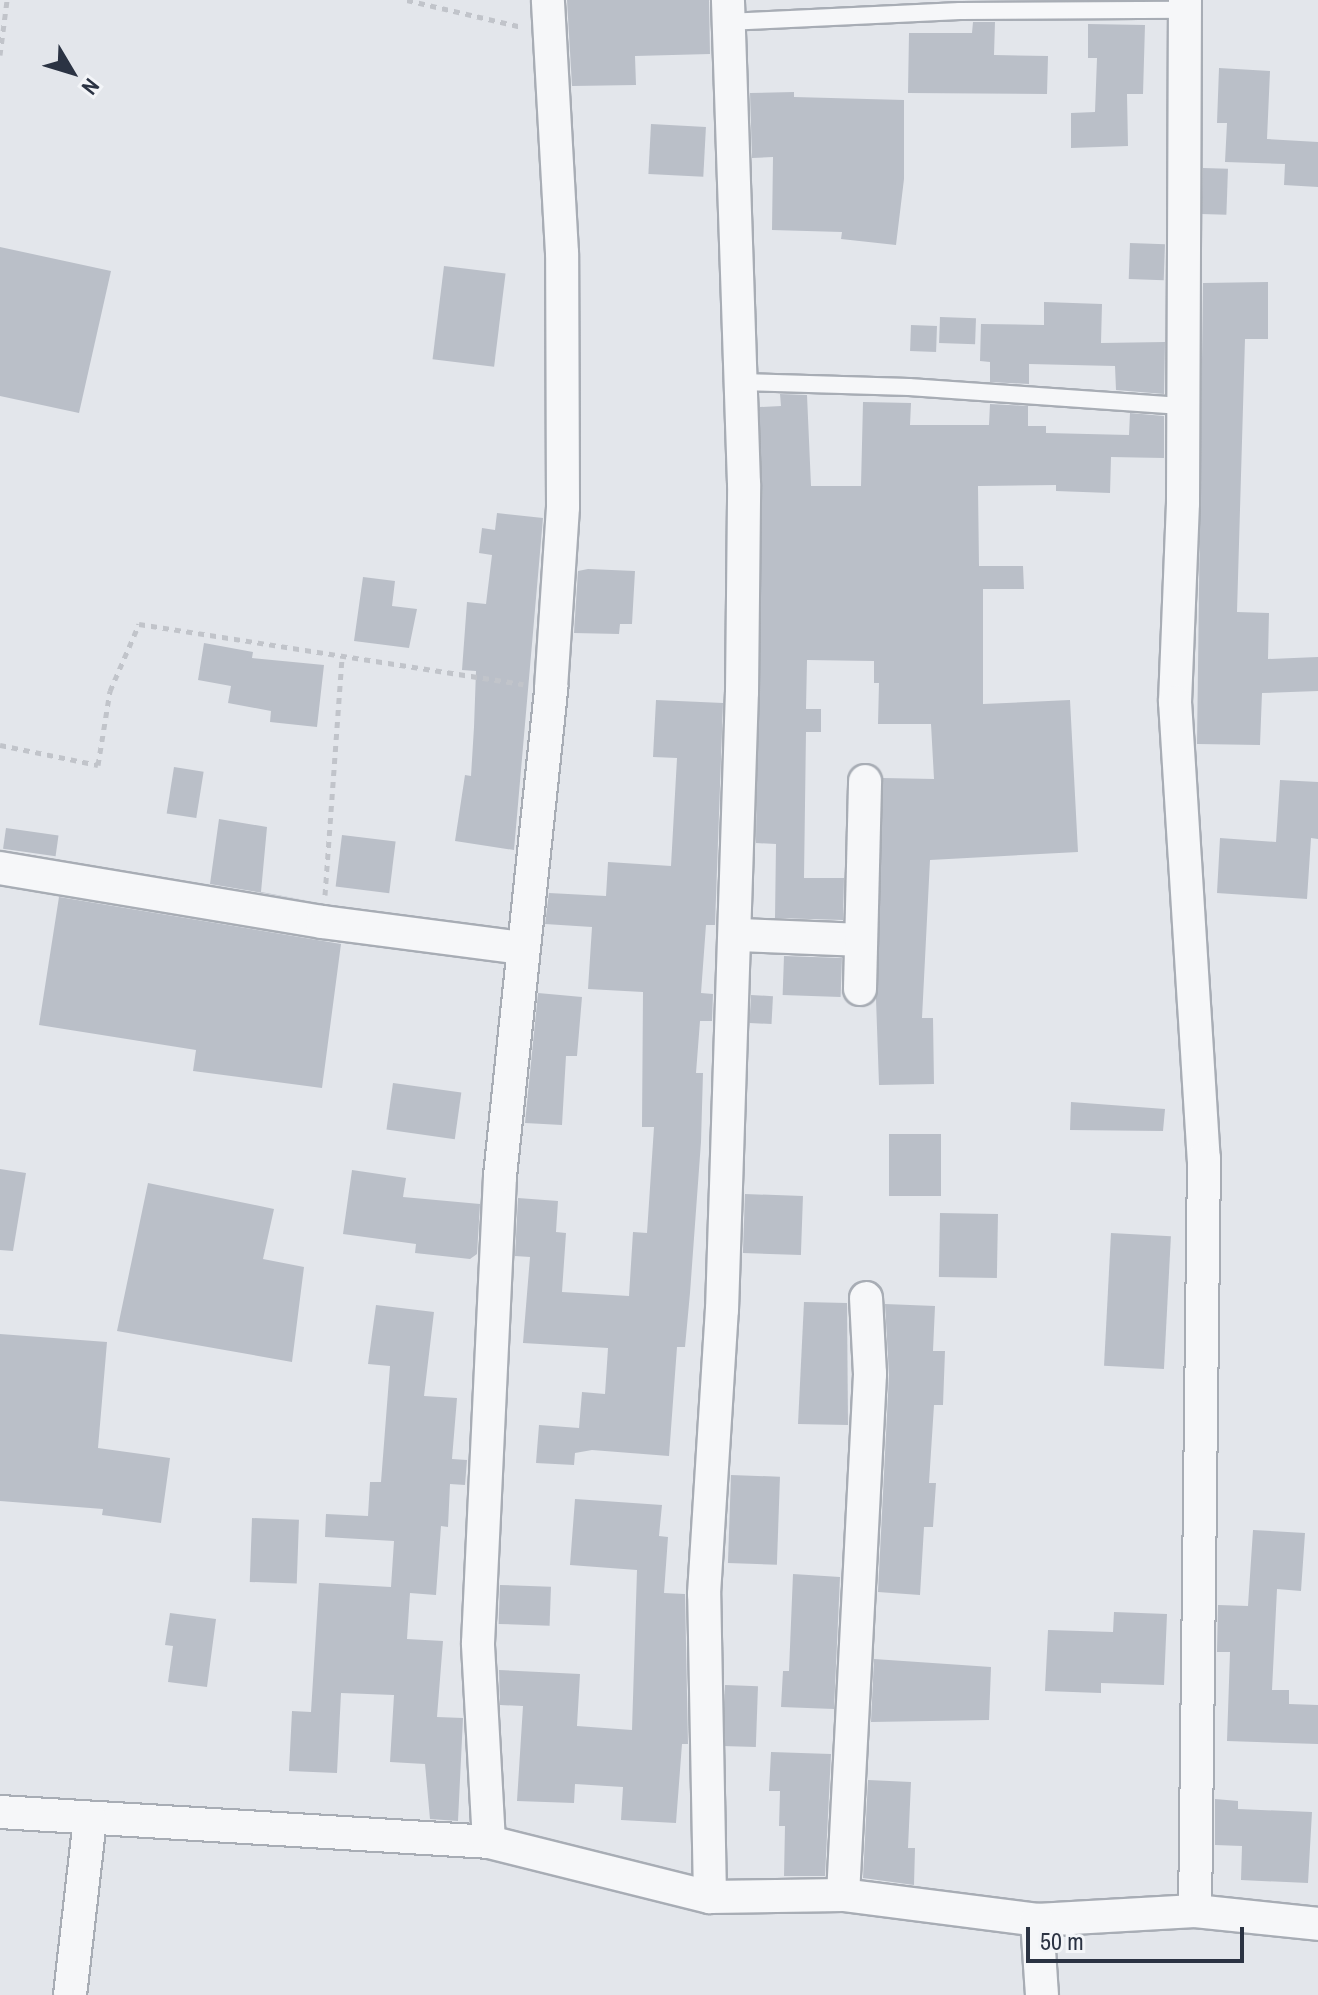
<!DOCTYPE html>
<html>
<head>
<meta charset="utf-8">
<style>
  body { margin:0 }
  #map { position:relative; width:1318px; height:1995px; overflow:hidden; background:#e3e6eb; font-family:"Archivo Narrow",sans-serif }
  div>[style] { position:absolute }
  .building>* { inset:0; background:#babfc8; transform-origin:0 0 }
  .path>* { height:5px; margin-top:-2.5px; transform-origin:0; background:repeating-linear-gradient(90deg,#c1c4ca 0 6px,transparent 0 12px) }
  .roads { filter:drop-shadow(2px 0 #a8adb5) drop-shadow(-2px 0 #a8adb5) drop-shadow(0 2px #a8adb5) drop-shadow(0 -2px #a8adb5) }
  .lane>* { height:16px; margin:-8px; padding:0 8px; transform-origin:8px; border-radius:8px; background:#f6f7f9 }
  .street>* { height:32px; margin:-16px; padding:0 16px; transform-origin:16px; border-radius:16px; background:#f6f7f9 }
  span { translate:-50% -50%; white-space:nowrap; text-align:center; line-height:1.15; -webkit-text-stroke:8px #f3f5f8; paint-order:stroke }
  .north { position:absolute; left:32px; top:32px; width:80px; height:80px; -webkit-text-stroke:6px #f3f5f8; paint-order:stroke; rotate:128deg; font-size:22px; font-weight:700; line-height:32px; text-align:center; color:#2b3343 }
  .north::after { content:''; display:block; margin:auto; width:28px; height:36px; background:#2b3343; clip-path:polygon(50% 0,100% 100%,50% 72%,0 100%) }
  .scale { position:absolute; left:1026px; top:1927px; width:218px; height:36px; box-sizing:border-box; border:4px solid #2b3343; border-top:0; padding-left:10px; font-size:24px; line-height:28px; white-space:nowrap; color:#2b3343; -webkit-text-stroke:6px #f3f5f8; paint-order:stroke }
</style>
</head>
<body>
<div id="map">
  <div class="building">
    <div style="clip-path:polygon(567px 0,709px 0,710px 54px,635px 56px,636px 85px,572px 86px)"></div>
    <div style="clip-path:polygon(973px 22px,995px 22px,994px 55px,1048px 56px,1047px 94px,908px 93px,909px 33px,972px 33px)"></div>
    <div style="clip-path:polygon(1088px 24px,1145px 25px,1143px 94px,1127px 94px,1128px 146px,1071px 148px,1071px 113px,1095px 112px,1097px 58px,1088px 58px)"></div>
    <div style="clip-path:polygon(1219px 68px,1270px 71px,1267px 139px,1318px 142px,1318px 187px,1284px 185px,1285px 164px,1225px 162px,1227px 123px,1217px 123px)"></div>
    <div style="clip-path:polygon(794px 92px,794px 97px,904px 100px,904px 179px,896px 245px,841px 239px,842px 232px,772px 230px,773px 157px,752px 158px,750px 93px)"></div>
    <div style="left:651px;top:124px;width:55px;height:50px;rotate:3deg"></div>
    <div style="left:1203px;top:168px;width:25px;height:46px;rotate:2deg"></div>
    <div style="left:1130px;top:243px;width:35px;height:36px;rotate:2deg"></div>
    <div style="clip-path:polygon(0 247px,111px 271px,79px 413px,0 396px)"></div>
    <div style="left:444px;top:266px;width:62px;height:94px;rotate:7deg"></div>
    <div style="clip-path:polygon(1268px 282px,1268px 339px,1245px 339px,1237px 612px,1269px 613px,1268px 659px,1318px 657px,1318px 691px,1262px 693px,1260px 745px,1197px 744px,1203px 283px)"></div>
    <div style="clip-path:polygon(1044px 302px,1102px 304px,1101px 343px,1165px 342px,1164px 394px,1116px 390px,1115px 366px,1029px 364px,1029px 384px,990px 382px,990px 362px,980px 361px,981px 324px,1044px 325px)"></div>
    <div style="left:940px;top:317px;width:36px;height:26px;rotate:2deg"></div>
    <div style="left:911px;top:325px;width:26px;height:26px;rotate:2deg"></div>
    <div style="clip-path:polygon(780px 394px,807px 395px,811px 486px,861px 486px,863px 402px,911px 403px,910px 425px,989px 425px,990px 404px,1028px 406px,1028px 426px,1046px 426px,1046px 433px,1129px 435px,1130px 413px,1164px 416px,1164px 458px,1111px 457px,1110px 493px,1056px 491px,1056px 485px,978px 486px,979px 566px,1023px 566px,1024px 589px,983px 589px,983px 704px,1070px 700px,1078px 852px,930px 860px,922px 1018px,933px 1018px,934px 1084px,879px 1085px,876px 999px,883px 778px,934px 779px,931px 724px,878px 724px,879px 683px,874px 683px,874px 661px,807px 660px,806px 709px,821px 709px,821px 732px,806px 732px,804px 878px,844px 878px,843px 920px,775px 918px,776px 844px,756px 843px,760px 407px,781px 406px)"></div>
    <div style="clip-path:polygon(497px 513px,543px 518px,514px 850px,455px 841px,465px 775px,471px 776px,474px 727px,476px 671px,462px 670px,467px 602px,486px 604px,492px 555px,479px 553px,482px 528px,495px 530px)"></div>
    <div style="clip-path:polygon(588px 569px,635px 571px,632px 624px,620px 624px,619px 634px,574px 633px,578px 571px)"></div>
    <div style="clip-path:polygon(363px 577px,395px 581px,392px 606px,417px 609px,409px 648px,354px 641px)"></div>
    <div style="clip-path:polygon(204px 643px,253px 652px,252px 658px,324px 665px,317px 727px,270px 722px,271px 711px,228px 703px,231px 686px,198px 680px)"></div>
    <div style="clip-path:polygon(656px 700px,723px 703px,715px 925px,706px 925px,701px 993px,713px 994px,712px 1021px,700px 1021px,696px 1073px,703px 1073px,701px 1142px,690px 1293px,685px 1347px,677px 1347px,669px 1456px,592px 1450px,575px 1453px,574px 1465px,536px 1463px,539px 1425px,579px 1428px,582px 1392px,605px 1394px,608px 1348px,523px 1343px,530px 1257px,515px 1256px,518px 1198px,558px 1201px,556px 1232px,566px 1233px,562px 1292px,629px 1296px,633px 1232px,647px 1233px,654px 1127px,642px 1127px,643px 992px,588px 989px,592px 927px,545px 924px,549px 893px,606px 896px,608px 862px,671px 866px,677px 758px,653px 757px)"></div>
    <div style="left:174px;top:767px;width:30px;height:47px;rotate:9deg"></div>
    <div style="clip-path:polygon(1280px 780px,1318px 782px,1318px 839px,1311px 838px,1307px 899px,1217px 893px,1220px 838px,1276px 842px)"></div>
    <div style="clip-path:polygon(219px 819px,267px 827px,261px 892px,310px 901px,210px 884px)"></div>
    <div style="left:6px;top:828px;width:53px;height:21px;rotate:8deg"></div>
    <div style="left:342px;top:835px;width:54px;height:52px;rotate:7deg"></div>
    <div style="clip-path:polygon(59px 897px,341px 944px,322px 1088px,193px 1071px,196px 1050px,39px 1025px)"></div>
    <div style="left:784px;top:956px;width:58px;height:39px;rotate:2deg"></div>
    <div style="clip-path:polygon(538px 993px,582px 997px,577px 1056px,566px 1056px,562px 1125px,525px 1123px)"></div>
    <div style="left:751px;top:995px;width:22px;height:28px;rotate:3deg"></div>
    <div style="left:393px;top:1083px;width:69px;height:47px;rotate:8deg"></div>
    <div style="clip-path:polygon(1071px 1102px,1165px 1109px,1163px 1131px,1070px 1130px)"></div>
    <div style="left:889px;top:1134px;width:52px;height:62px"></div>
    <div style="clip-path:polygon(0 1169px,26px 1173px,13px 1251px,0 1250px)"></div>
    <div style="clip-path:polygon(352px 1170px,406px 1178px,403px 1197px,480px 1204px,477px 1254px,470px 1259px,415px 1253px,416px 1244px,343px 1234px)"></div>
    <div style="clip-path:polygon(148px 1183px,274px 1209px,263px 1259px,304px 1267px,292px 1362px,117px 1331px)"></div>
    <div style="left:745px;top:1194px;width:58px;height:59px;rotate:2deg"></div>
    <div style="left:940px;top:1213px;width:58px;height:64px;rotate:1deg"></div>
    <div style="left:1111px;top:1233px;width:60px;height:133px;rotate:3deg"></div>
    <div style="clip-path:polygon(804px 1302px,847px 1303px,848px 1425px,798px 1424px)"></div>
    <div style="clip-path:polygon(885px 1304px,935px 1306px,933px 1351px,945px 1351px,943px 1405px,934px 1405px,929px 1483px,936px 1483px,933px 1527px,924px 1527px,920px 1595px,878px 1592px,889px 1375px)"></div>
    <div style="clip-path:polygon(376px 1305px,434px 1312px,424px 1396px,457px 1398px,452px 1459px,467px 1460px,465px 1485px,450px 1484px,448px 1527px,441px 1526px,436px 1595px,410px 1593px,407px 1639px,443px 1641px,437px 1717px,463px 1718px,458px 1821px,430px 1819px,425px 1764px,390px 1762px,394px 1695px,341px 1693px,337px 1773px,289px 1771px,292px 1711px,311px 1712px,319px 1583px,391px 1587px,394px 1541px,325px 1537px,326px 1514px,368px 1516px,370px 1482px,381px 1482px,390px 1366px,368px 1364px)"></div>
    <div style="clip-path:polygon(0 1334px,107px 1342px,98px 1448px,170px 1458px,161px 1523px,102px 1515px,103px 1509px,0 1501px)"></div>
    <div style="left:731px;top:1475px;width:49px;height:88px;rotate:2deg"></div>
    <div style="clip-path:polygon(575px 1499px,662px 1505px,659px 1536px,668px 1537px,664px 1593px,685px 1594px,688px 1744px,682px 1744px,676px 1823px,621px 1820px,623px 1787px,575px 1784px,574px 1803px,517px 1801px,523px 1706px,500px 1705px,499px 1670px,580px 1674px,577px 1726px,632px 1730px,637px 1570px,570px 1565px)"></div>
    <div style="left:252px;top:1518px;width:47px;height:64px;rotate:2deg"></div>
    <div style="clip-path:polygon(1253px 1530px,1305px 1533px,1301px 1591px,1277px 1589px,1272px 1690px,1289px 1690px,1289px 1704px,1318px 1705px,1318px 1744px,1227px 1741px,1230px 1652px,1217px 1652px,1218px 1605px,1248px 1606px)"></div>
    <div style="clip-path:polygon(793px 1574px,840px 1577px,834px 1709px,781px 1707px,783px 1671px,789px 1671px)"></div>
    <div style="left:500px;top:1585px;width:51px;height:39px;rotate:2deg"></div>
    <div style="clip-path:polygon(1114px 1612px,1167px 1614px,1164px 1685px,1101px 1683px,1101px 1693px,1045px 1691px,1048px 1630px,1113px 1632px)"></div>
    <div style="clip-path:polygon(170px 1613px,216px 1619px,207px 1687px,168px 1682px,173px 1646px,165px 1645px)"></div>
    <div style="clip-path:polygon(874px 1659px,991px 1667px,989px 1720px,871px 1722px)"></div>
    <div style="left:725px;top:1685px;width:33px;height:61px;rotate:2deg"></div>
    <div style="clip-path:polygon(771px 1752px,831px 1754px,825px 1876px,784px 1876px,785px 1826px,779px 1826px,780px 1791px,769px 1791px)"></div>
    <div style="clip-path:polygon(868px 1780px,911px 1782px,908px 1848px,915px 1848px,914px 1885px,863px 1878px)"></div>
    <div style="clip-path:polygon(1215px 1799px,1238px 1801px,1238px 1809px,1312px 1812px,1308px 1883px,1241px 1880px,1242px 1846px,1215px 1845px)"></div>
  </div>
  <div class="path">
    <div style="left:407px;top:0;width:118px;rotate:13.2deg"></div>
    <div style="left:0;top:55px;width:55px;rotate:-82.7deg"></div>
    <div style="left:0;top:745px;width:100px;rotate:11.5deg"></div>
    <div style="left:98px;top:765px;width:75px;rotate:-80.8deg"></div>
    <div style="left:110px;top:691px;width:73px;rotate:-66.6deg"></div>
    <div style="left:139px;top:624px;width:389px;rotate:8.9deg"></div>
    <div style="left:325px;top:895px;width:239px;rotate:-85.9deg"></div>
  </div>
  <div class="roads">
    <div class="lane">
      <div style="left:727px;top:22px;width:233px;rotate:-2.7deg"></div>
      <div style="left:960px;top:11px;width:225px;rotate:-0.3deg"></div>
      <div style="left:742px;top:382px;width:167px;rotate:1.7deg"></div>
      <div style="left:909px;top:387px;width:273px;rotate:4deg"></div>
    </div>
    <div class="street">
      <div style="left:1185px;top:0;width:503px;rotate:90.23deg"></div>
      <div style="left:1183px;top:503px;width:199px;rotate:92.3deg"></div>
      <div style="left:1175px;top:702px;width:457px;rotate:86.4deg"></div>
      <div style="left:1204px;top:1158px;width:753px;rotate:90.68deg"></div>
      <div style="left:0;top:868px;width:326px;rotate:9.5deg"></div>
      <div style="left:322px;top:922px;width:202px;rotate:7.4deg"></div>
      <div style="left:737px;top:935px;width:122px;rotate:2.3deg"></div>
      <div style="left:860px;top:989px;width:208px;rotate:-88.6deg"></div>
      <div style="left:0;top:1812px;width:490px;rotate:3.5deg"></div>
      <div style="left:489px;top:1842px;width:228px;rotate:14deg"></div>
      <div style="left:710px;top:1897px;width:133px;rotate:-0.9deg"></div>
      <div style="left:843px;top:1895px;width:196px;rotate:7.3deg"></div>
      <div style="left:1037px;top:1920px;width:158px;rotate:-3.3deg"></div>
      <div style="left:1195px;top:1911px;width:124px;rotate:6deg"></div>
      <div style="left:489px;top:1842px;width:199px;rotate:-93.2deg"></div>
      <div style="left:478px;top:1643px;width:468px;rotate:-87.3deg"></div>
      <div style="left:500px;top:1176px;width:491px;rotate:-84deg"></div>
      <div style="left:551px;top:688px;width:181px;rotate:-86.2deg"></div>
      <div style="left:563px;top:507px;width:254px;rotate:-90.2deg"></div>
      <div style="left:562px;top:253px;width:253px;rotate:-93.2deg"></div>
      <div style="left:843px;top:1895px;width:522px;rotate:-87.03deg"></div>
      <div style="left:870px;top:1374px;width:76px;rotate:-93deg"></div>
      <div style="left:710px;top:1897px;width:303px;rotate:-91.1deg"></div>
      <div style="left:704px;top:1594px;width:285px;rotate:-86.4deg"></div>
      <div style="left:722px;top:1310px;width:618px;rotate:-88.15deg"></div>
      <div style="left:742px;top:692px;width:208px;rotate:-89.4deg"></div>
      <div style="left:744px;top:484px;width:484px;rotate:-91.9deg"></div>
      <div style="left:1037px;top:1920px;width:75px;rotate:86.2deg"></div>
      <div style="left:70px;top:1995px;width:177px;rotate:-83.5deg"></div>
    </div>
  </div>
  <div class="north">N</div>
  <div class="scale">50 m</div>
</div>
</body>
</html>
